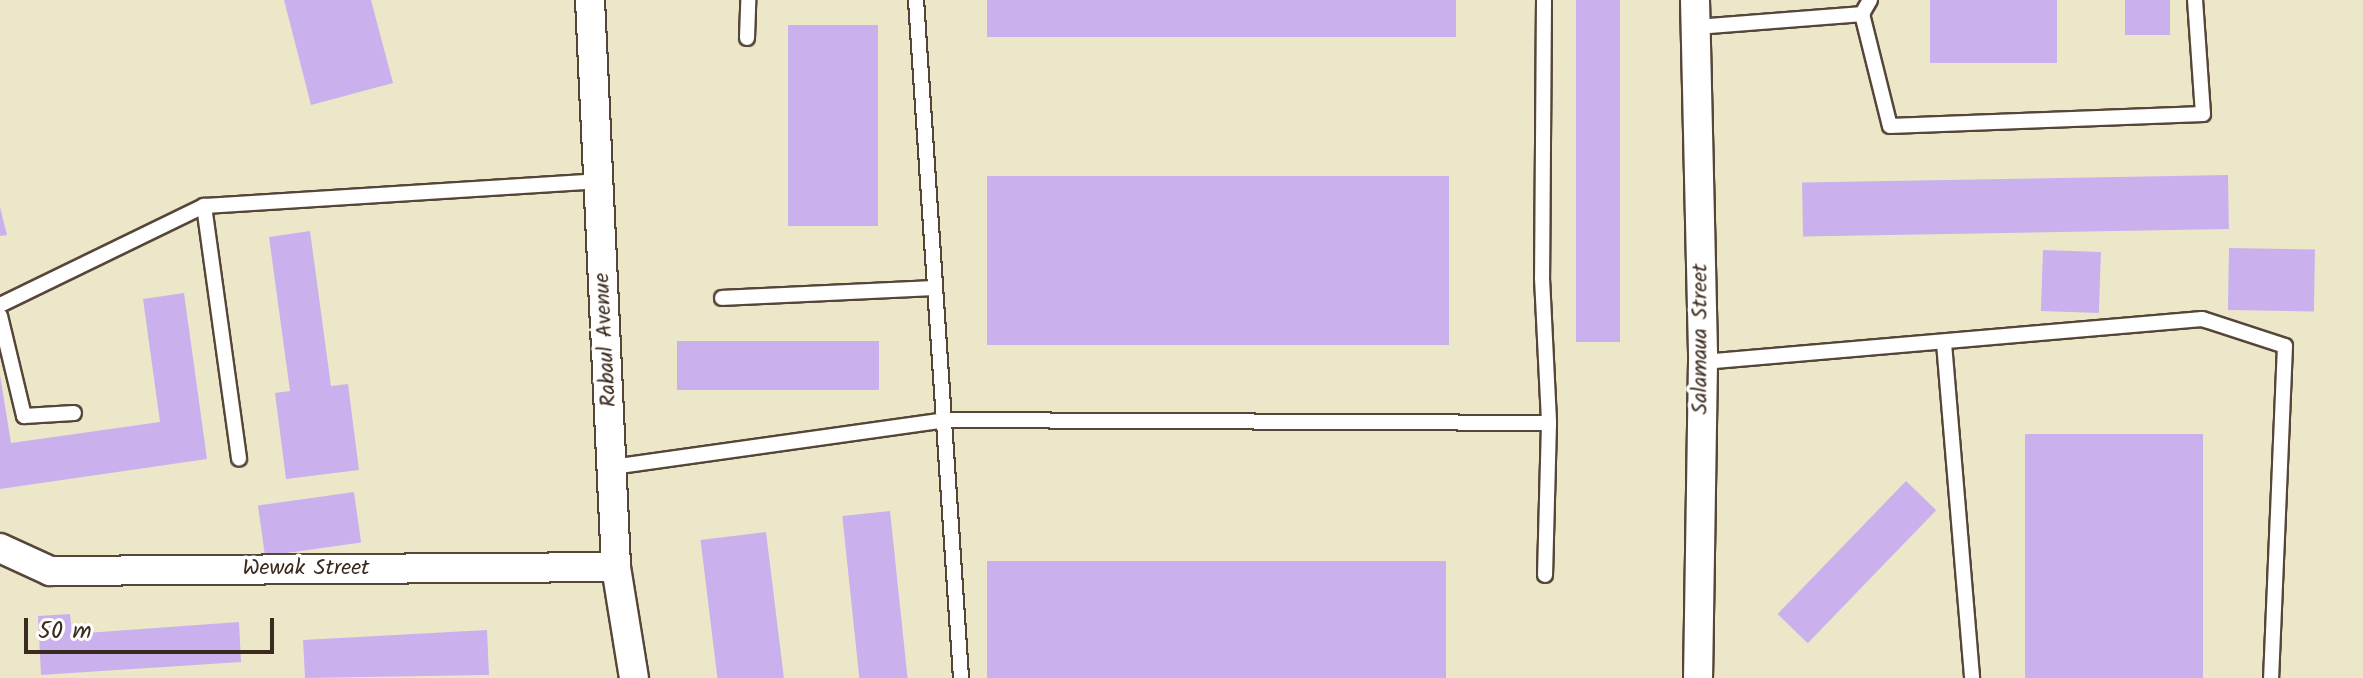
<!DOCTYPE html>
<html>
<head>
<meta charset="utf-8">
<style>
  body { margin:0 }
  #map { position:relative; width:2363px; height:678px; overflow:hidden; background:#ede7ca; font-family:Kalam,sans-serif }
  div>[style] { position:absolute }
  .building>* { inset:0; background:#cab1ed; transform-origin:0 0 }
  .roads { filter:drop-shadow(2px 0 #564638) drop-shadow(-2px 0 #564638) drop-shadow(0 2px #564638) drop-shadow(0 -2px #564638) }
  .service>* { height:14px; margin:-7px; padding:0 7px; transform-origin:7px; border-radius:7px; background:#fff }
  .minor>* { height:28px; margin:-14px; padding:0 14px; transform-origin:14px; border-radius:14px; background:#fff }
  span { translate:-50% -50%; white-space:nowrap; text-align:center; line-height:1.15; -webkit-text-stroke:7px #fff; paint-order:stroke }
  .street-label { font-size:22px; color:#3b2a1e }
  .scale { position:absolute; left:24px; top:618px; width:250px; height:36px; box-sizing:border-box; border:4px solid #3b2a1e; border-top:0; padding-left:10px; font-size:24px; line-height:28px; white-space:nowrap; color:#3b2a1e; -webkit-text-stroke:6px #fff; paint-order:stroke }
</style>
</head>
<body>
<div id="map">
  <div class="building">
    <div style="clip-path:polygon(284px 0,371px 0,393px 83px,311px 105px)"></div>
    <div style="left:987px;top:0;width:469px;height:37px"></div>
    <div style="left:1576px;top:0;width:44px;height:342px"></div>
    <div style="left:1930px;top:0;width:127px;height:63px"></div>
    <div style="left:2125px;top:0;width:45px;height:35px"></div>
    <div style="left:788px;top:25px;width:90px;height:201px"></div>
    <div style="left:2228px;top:175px;width:54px;height:426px;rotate:89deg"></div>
    <div style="left:987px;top:176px;width:462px;height:169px"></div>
    <div style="clip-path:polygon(0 207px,7px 235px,0 236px)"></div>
    <div style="clip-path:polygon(310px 231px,331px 386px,348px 384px,359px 470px,286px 479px,275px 393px,290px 391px,269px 237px)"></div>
    <div style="left:2229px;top:248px;width:86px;height:62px;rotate:1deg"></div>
    <div style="left:2043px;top:250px;width:58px;height:61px;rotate:2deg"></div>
    <div style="clip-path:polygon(184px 293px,207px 459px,0 489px,0 375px,11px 443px,160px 422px,143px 299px)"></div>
    <div style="left:677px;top:341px;width:202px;height:49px"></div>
    <div style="left:2025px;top:434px;width:178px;height:244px"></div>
    <div style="left:1906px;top:481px;width:42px;height:185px;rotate:44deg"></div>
    <div style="left:354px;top:492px;width:51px;height:97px;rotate:82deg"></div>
    <div style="left:890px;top:511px;width:168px;height:48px;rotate:84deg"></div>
    <div style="left:766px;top:532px;width:147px;height:66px;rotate:83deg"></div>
    <div style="left:1446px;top:561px;width:117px;height:459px;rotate:90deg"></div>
    <div style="clip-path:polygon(70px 614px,72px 634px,239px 622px,241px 662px,41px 675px,38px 616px)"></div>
    <div style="clip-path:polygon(487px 630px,489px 675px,305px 678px,303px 640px)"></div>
  </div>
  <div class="roads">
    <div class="service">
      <div style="left:916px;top:0;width:679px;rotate:86.2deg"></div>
      <div style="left:1544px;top:0;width:278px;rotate:90.4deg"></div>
      <div style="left:1542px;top:278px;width:145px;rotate:87.2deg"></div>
      <div style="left:1549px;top:423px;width:152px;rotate:91.5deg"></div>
      <div style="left:1870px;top:0;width:16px;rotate:120deg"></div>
      <div style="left:1862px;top:14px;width:115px;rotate:76deg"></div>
      <div style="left:1890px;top:126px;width:313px;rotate:-2.2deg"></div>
      <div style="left:2203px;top:114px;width:114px;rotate:-94deg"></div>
      <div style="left:1697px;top:27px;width:166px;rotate:-4.5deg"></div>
      <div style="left:747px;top:38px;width:38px;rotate:-88deg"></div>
      <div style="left:204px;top:206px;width:255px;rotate:82.1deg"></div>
      <div style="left:722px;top:298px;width:211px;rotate:-2.7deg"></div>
      <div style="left:0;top:305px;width:227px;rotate:-25.9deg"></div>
      <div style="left:204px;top:206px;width:395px;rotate:-3.6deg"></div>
      <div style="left:0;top:316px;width:103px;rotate:76.5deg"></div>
      <div style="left:24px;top:416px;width:50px;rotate:-3.4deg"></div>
      <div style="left:1944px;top:343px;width:336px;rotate:85.2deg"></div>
      <div style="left:1703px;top:362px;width:501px;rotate:-4.93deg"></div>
      <div style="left:2202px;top:319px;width:87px;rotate:18deg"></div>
      <div style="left:2285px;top:346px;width:332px;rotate:92.4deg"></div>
      <div style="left:612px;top:467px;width:336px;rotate:-8deg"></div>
      <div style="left:945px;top:420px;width:604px;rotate:0.28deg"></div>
    </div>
    <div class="minor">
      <div style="left:590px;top:0;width:568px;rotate:87.37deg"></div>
      <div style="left:616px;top:567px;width:112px;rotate:80.8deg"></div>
      <div style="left:1695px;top:0;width:362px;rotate:88.7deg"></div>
      <div style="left:1703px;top:362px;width:316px;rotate:90.9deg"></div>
      <div style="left:0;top:548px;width:55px;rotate:24.7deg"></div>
      <div style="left:50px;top:571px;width:566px;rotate:-0.4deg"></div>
    </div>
  </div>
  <div class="street-label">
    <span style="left:1701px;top:339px;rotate:-90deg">Salamaua Street</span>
    <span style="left:606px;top:340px;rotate:-93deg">Rabaul Avenue</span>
    <span style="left:306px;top:569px">Wewak Street</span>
  </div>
  <div class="scale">50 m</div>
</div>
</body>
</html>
